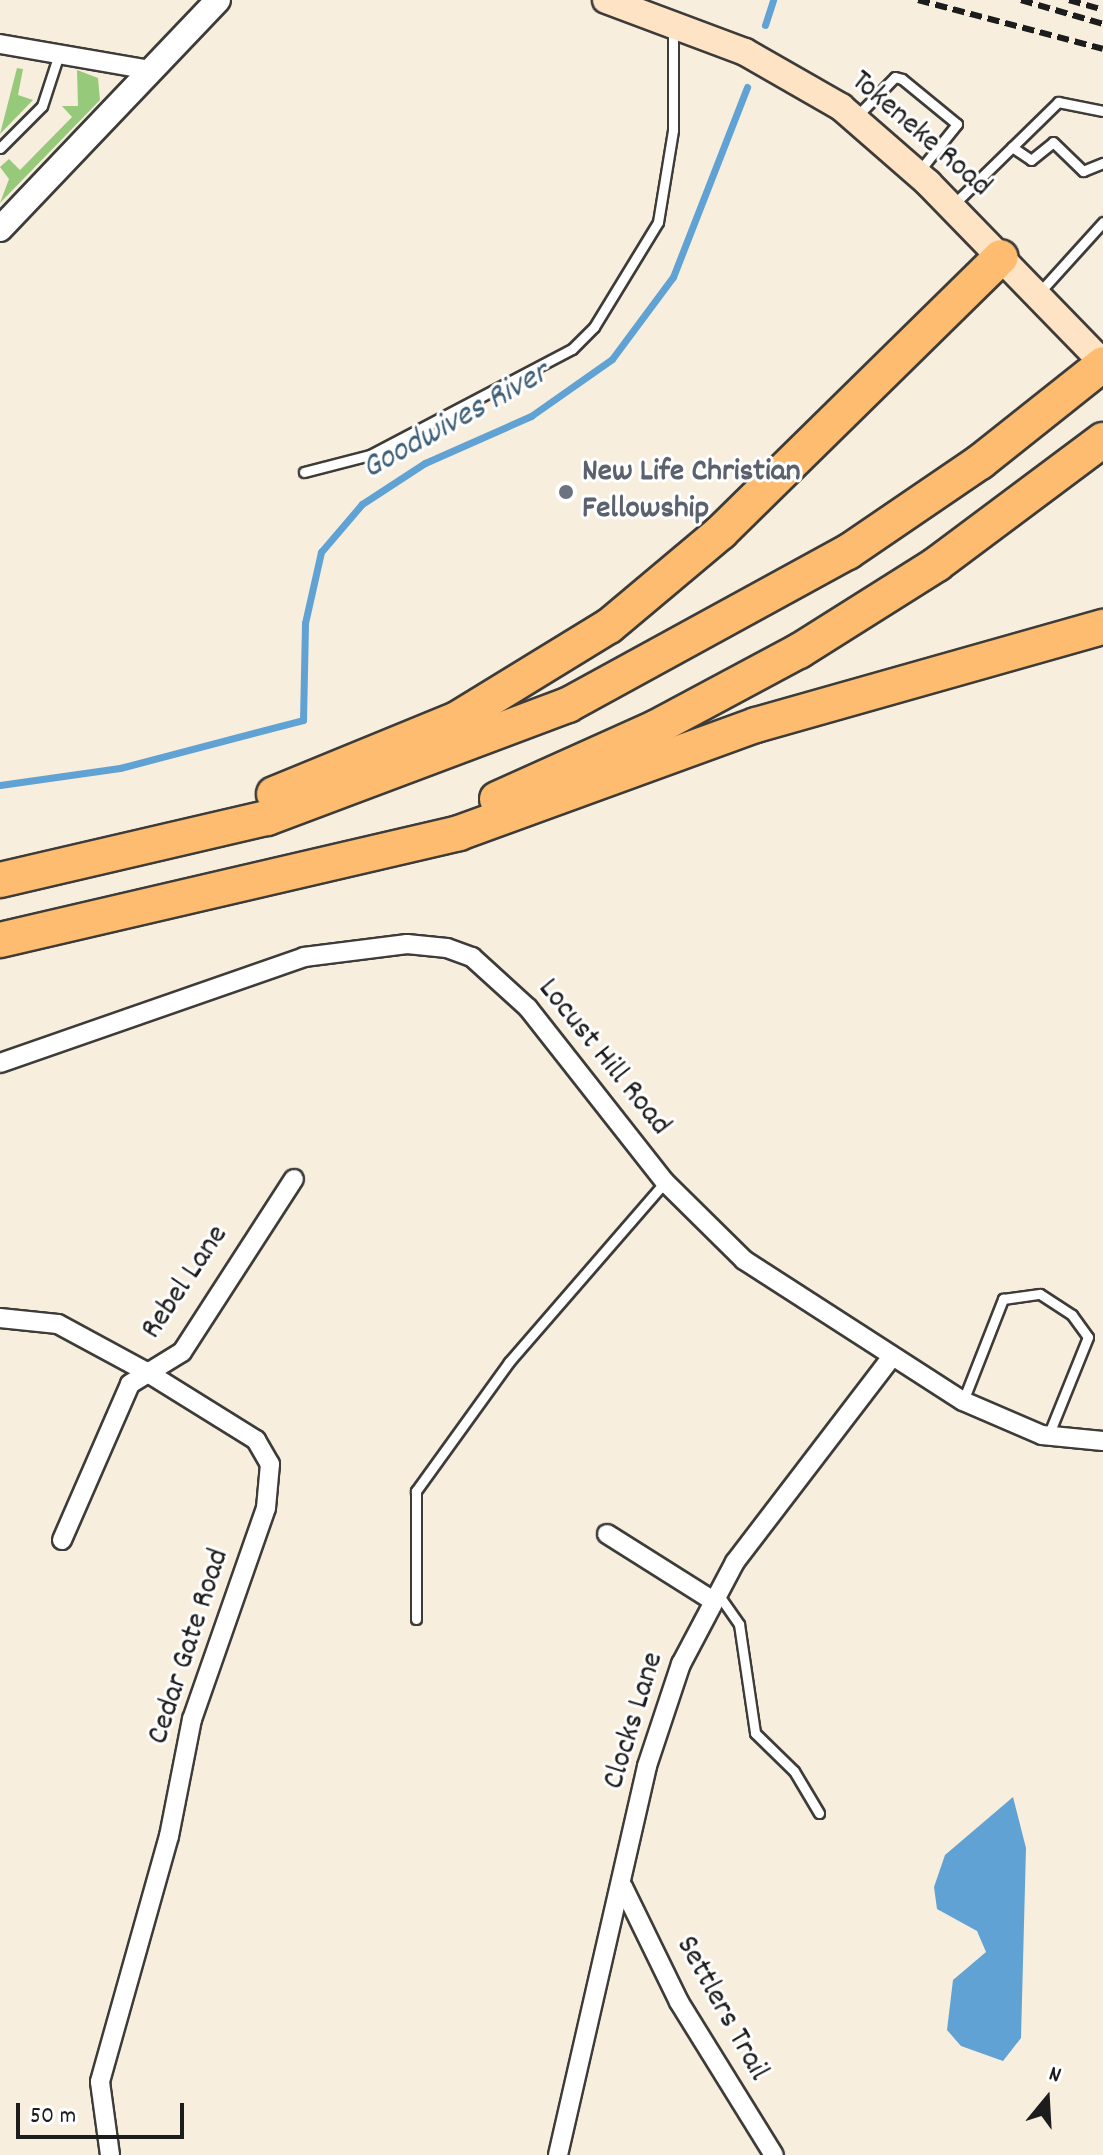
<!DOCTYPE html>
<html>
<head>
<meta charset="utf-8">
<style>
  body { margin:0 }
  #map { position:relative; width:1103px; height:2155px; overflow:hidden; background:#f7eede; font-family:Dekko,sans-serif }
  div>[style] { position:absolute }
  .green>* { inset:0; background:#96c97a }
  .water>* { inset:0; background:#61a2d4 }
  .stream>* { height:7px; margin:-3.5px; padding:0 3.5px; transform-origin:3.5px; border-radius:3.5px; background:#61a2d4 }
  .roads { filter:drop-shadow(2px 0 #3d3c39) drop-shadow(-2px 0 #3d3c39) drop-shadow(0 2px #3d3c39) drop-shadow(0 -2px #3d3c39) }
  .service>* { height:9px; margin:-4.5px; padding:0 4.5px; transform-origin:4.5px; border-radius:4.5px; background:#fff }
  .minor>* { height:18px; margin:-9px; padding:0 9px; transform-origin:9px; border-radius:9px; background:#fff }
  .tertiary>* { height:24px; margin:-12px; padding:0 12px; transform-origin:12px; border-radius:12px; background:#fff }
  .secondary>* { height:26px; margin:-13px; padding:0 13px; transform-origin:13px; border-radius:13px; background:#fee4c5 }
  .motorway>* { height:34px; margin:-17px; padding:0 17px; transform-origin:17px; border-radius:17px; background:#fdbc6f }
  .rail>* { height:6px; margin-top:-3px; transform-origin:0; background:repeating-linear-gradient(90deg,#1c1c1c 0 12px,transparent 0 18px) }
  .dots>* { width:22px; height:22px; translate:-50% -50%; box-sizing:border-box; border:4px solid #fff; border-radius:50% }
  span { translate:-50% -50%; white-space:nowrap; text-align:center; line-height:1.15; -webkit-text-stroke:6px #fff; paint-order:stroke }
  .street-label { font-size:32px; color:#1c1c1c }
  .worship-label { font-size:32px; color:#5b616d; font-weight:700 }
  .left { translate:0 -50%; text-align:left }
  .water-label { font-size:34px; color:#3e5f78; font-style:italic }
  .north { position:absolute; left:1007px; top:2059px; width:80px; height:80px; -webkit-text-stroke:6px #fff; paint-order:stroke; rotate:18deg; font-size:22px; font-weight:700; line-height:32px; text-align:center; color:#1c1c1c }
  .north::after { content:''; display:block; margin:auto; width:28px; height:36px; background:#1c1c1c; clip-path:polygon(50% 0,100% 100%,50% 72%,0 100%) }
  .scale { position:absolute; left:16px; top:2103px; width:168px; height:36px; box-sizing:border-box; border:4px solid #1c1c1c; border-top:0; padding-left:10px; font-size:24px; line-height:28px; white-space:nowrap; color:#1c1c1c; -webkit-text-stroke:6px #fff; paint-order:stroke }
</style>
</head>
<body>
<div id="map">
  <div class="green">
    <div style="clip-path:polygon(17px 68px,23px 69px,18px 95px,33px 100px,0 134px)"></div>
    <div style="clip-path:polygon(77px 70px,98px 78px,100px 100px,0 203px,9px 179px,0 167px,9px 159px,20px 170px,72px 117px,62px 106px,78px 106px)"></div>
  </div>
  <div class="water">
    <div style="clip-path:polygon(1013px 1797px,1026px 1848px,1021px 2038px,1003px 2061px,961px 2046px,947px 2030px,953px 1980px,986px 1952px,977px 1931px,937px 1909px,934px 1887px,945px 1855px)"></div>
  </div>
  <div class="stream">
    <div style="left:765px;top:25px;width:26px;rotate:-72deg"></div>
    <div style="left:0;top:785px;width:121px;rotate:-8.1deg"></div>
    <div style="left:120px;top:768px;width:189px;rotate:-14.7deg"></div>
    <div style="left:303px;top:720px;width:97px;rotate:-88.8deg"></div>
    <div style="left:305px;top:623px;width:73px;rotate:-77.3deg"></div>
    <div style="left:321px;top:552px;width:63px;rotate:-49.5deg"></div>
    <div style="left:362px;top:504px;width:75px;rotate:-33.1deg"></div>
    <div style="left:425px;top:463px;width:116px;rotate:-23.9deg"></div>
    <div style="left:531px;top:416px;width:99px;rotate:-35.1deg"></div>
    <div style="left:612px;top:359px;width:102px;rotate:-53.4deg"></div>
    <div style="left:673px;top:277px;width:204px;rotate:-68.7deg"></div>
  </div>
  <div class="roads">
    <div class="service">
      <div style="left:855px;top:118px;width:57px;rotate:-45.7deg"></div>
      <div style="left:895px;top:77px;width:7px;rotate:16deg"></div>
      <div style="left:902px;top:79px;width:71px;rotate:39.3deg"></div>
      <div style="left:957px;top:124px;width:59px;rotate:128.8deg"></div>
      <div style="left:1012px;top:147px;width:23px;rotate:34deg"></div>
      <div style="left:1031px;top:160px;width:28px;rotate:-39deg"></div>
      <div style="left:1053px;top:142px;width:42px;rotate:44deg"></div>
      <div style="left:1083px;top:171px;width:22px;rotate:-22deg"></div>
      <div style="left:0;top:148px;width:59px;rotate:-45deg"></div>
      <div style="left:42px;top:106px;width:55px;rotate:-71.9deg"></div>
      <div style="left:954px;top:204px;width:146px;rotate:-44.4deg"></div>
      <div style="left:1058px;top:102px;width:46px;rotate:11.3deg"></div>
      <div style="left:1038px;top:294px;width:97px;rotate:-47.9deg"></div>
      <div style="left:304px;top:472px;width:68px;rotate:-14.4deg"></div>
      <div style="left:370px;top:455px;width:228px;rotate:-27.7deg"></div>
      <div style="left:572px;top:349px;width:31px;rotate:-45deg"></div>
      <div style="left:594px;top:327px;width:123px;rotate:-58.6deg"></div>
      <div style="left:658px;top:222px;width:93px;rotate:-80.7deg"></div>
      <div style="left:673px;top:130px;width:100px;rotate:-90deg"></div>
      <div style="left:963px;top:1401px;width:110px;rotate:-68.6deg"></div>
      <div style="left:1003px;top:1299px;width:37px;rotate:-8deg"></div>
      <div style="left:1040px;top:1294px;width:38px;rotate:33deg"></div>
      <div style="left:1072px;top:1315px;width:27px;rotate:54deg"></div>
      <div style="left:1088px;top:1337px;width:107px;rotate:112deg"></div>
      <div style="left:718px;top:1594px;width:37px;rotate:55deg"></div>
      <div style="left:739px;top:1624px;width:110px;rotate:81.6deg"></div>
      <div style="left:755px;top:1733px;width:54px;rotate:44.3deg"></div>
      <div style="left:794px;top:1771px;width:49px;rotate:59.2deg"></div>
      <div style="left:416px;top:1619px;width:128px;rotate:-90deg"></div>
      <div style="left:416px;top:1491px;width:159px;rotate:-54.2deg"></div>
      <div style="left:509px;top:1362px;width:238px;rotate:-49.1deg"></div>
    </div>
    <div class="minor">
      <div style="left:0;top:44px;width:153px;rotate:9.8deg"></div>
      <div style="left:0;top:1063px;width:322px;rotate:-19.2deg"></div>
      <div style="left:304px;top:957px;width:104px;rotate:-7.2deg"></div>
      <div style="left:407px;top:944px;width:40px;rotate:5.7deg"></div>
      <div style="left:447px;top:948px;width:27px;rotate:20deg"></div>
      <div style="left:472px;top:957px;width:76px;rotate:42.3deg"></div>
      <div style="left:528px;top:1008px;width:221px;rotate:51.8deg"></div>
      <div style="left:665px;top:1182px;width:111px;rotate:44.6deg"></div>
      <div style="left:744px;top:1260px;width:260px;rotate:32.8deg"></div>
      <div style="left:963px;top:1401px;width:86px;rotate:23.3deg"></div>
      <div style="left:1042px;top:1435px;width:61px;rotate:5.6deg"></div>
      <div style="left:0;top:1318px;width:58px;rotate:5.9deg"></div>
      <div style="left:58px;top:1324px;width:99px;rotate:28.4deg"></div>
      <div style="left:145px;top:1371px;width:131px;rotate:31.9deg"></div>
      <div style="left:256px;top:1440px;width:28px;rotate:60deg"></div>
      <div style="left:270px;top:1464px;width:44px;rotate:95.2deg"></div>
      <div style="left:266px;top:1508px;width:224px;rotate:109.3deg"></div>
      <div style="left:192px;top:1719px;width:119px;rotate:101.1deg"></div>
      <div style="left:169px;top:1836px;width:255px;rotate:105.7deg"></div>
      <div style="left:100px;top:2082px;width:74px;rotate:82.2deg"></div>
      <div style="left:607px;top:1534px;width:124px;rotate:32.2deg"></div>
      <div style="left:62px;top:1540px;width:170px;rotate:-66.4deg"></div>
      <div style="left:130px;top:1384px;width:61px;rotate:-31.6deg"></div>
      <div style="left:182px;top:1352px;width:206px;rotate:-57.1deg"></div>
      <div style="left:623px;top:1887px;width:128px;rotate:64deg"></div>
      <div style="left:679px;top:2002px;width:180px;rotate:58.2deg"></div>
      <div style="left:558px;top:2155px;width:399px;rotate:-77.1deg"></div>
      <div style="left:647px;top:1766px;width:108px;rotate:-71.6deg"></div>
      <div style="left:681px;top:1664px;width:115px;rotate:-62.1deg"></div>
      <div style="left:735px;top:1562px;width:255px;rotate:-52.6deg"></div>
    </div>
    <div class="tertiary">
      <div style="left:0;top:229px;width:316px;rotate:-46.4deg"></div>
    </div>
    <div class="secondary">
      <div style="left:606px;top:0;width:148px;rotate:20.5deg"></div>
      <div style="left:745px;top:52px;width:111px;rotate:29.8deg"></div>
      <div style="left:841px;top:107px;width:116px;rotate:41.1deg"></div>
      <div style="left:928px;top:183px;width:251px;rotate:45.8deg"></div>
    </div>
    <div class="motorway">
      <div style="left:274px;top:794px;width:198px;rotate:-22.3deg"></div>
      <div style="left:457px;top:719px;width:178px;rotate:-31.5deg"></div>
      <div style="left:609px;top:626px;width:146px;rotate:-40deg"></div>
      <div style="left:721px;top:532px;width:392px;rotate:-44.5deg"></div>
      <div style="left:497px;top:799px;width:175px;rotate:-24.2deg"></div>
      <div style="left:657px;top:727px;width:161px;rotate:-28.2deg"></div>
      <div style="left:799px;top:651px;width:163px;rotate:-32.2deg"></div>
      <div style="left:937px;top:564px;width:207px;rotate:-36.8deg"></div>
      <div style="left:0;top:880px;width:274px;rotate:-13.1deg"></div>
      <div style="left:267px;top:818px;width:322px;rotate:-20.6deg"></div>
      <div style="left:568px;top:705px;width:319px;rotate:-28.7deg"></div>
      <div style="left:848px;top:552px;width:160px;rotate:-34.3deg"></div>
      <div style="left:980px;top:462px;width:157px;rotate:-38.5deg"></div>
      <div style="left:0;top:940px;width:471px;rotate:-13.1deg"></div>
      <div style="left:459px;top:833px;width:316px;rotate:-20deg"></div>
      <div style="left:756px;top:725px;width:361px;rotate:-15.8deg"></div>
    </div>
  </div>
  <div class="rail">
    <div style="left:918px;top:0;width:191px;rotate:14.8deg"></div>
    <div style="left:1021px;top:0;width:85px;rotate:16.3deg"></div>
    <div style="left:1069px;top:0;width:35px;rotate:16deg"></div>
  </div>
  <div class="dots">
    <div style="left:566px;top:492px;background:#6b7280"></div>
  </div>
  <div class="street-label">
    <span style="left:920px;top:135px;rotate:41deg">Tokeneke Road</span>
    <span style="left:603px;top:1058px;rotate:51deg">Locust Hill Road</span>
    <span style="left:186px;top:1283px;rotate:-56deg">Rebel Lane</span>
    <span style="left:190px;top:1647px;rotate:-72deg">Cedar Gate Road</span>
    <span style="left:635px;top:1721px;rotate:-73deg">Clocks Lane</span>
    <span style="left:721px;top:2009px;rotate:61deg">Settlers Trail</span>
  </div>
  <div class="worship-label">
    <span class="left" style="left:582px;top:492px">New Life Christian<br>Fellowship</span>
  </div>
  <div class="water-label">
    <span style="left:456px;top:422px;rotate:-29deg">Goodwives River</span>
  </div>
  <div class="north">N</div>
  <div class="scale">50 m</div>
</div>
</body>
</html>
